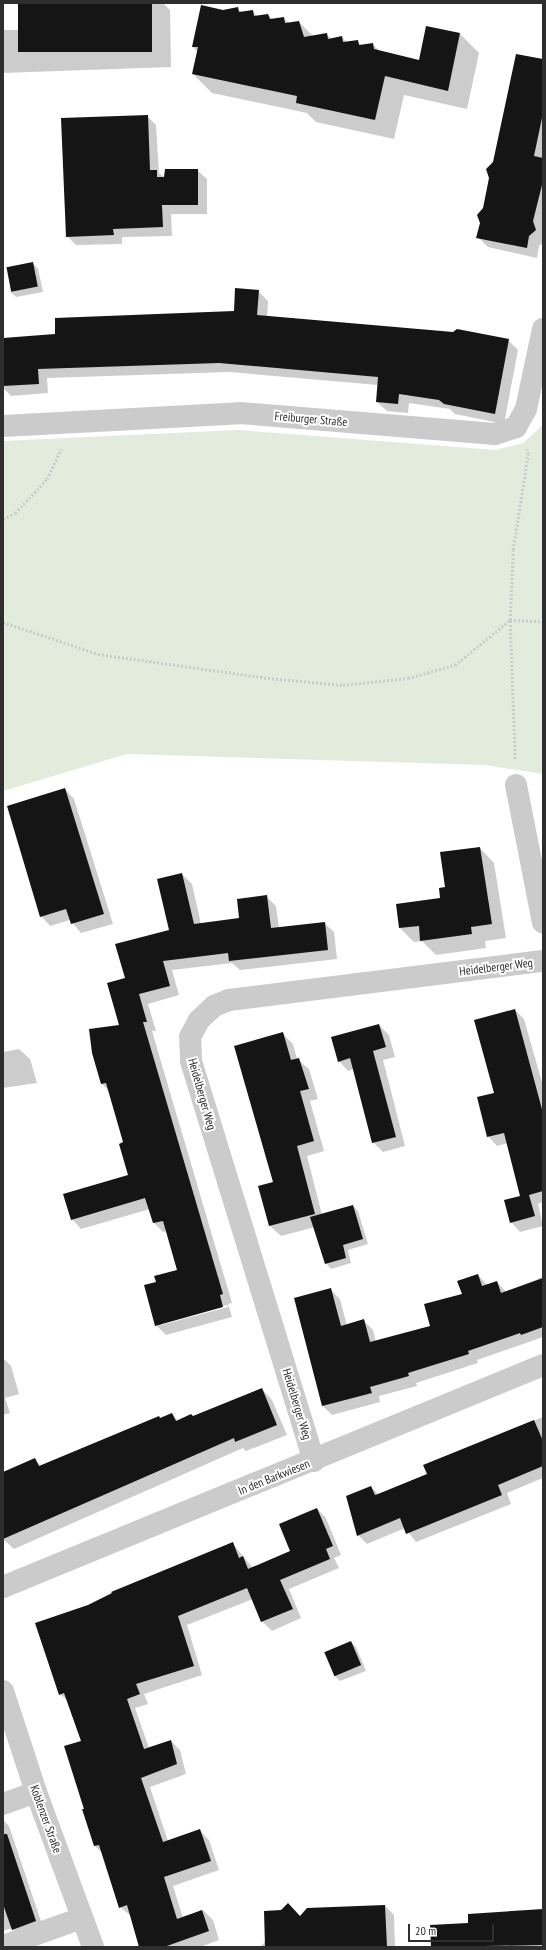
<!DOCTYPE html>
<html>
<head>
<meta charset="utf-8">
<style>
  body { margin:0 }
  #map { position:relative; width:546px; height:1950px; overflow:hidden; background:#fff; font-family:"PT Sans Narrow",sans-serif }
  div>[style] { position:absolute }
  .green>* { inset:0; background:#e3ebdd }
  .shadow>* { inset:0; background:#0003 }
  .building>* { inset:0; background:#151515; transform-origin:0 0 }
  .path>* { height:2.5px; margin-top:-1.25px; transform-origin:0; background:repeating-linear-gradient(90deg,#cbcbcb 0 2px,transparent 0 4px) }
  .minor>* { height:22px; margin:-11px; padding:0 11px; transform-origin:11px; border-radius:11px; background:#cbcbcb }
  span { translate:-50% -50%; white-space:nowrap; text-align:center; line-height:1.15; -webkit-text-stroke:4px #fff; paint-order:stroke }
  .street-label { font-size:12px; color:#2e2e2e }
  .frame { position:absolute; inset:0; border:4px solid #2e2e2e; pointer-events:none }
  .scale { position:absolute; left:408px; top:1924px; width:86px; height:18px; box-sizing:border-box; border:2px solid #2e2e2e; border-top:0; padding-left:5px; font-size:12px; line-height:14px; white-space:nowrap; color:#2e2e2e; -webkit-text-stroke:3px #fff; paint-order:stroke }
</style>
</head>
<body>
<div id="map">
  <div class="green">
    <div style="clip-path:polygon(543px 425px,543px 774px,485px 765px,127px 754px,3px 791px,3px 441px,237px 430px,496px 450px,523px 443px)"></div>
  </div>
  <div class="shadow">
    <div style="clip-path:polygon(19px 3px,163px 3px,170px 10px,171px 67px,3px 73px,3px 30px,20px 30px)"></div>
    <div style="clip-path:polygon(237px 8px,242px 13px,252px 11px,258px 17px,268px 15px,273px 20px,283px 18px,289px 23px,299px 22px,313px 36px,326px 34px,332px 39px,342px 37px,347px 43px,357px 41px,362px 46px,372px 44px,380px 51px,420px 61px,460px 34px,479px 53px,467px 109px,404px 95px,394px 139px,316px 122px,307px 113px,212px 93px,193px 74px,198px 52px,193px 47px,223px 11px)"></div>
    <div style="clip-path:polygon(543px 60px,543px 243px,539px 246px,537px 258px,488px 247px,478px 237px,494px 163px)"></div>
    <div style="clip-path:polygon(147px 116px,156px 125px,159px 173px,165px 178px,197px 170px,207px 179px,207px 214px,171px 214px,172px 236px,122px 237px,122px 244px,76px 245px,67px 236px)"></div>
    <div style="clip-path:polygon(33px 263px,38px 269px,43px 292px,16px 297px,11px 292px,7px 268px)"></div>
    <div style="clip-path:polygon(258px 291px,268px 301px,267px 317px,508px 340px,518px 350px,504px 424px,455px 414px,450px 409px,409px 403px,408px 413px,387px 411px,377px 402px,378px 385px,229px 372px,47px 378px,48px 393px,11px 396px,3px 388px,3px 339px,56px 335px,234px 312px)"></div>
    <div style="clip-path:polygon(65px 789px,74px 799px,113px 924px,81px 933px,70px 920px,50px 926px,41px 916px)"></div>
    <div style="clip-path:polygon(480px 848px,494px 863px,506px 938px,485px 941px,486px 948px,436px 955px,422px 941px,414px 942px,400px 928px,441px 899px,446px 888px)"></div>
    <div style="clip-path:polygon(evenodd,182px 874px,192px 884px,201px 924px,240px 919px,266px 896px,276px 906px,279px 928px,324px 923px,334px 932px,337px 959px,240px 970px,232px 963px,172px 970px,179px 995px,148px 1004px,156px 1031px,152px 1031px,232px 1303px,228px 1304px,232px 1317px,166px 1335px,156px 1325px,157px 1282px,178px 1270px,167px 1231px,163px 1232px,154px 1223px,150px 1209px,81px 1229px,72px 1219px,129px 1176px,124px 1143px,109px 1091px,102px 1084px,93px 1053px,120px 1026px,126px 979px,171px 931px,182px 874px,227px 1305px,228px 1307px,161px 1325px,161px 1323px,227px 1305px)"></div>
    <div style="clip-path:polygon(515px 1010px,524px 1019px,543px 1086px,543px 1202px,538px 1204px,543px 1226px,520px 1232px,511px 1222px,522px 1197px,508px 1143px,497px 1146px,488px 1136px,495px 1094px)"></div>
    <div style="clip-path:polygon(379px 1025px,389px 1035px,395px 1057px,383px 1060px,405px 1146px,383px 1152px,373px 1142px,354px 1069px,348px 1071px,339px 1061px)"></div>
    <div style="clip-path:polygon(283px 1034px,293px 1044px,297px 1059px,309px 1069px,318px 1099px,310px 1101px,324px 1151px,307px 1156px,322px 1215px,353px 1206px,358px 1211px,368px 1244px,348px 1250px,351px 1263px,331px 1269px,326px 1263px,315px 1227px,281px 1236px,270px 1226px,260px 1187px,274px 1183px)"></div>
    <div style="clip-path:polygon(19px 1049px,30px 1059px,37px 1083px,3px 1088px,3px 1052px)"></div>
    <div style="clip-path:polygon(478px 1275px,487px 1285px,497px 1282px,506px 1292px,543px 1277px,543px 1337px,477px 1360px,478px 1363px,416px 1383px,417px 1386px,379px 1396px,380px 1402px,332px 1415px,323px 1406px,330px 1289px,340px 1299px,347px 1326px,364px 1321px,373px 1330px,376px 1342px,431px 1327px,463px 1295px)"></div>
    <div style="clip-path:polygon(3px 1358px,11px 1366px,19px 1394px,5px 1398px,10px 1413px,3px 1415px)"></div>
    <div style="clip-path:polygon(262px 1389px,272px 1400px,287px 1435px,246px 1451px,243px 1448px,14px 1549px,3px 1539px,3px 1473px,35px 1460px,41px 1466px,159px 1417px,161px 1419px,172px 1414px,178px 1421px,193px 1417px)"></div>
    <div style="clip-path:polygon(543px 1417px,543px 1478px,507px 1493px,511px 1504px,416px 1542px,405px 1528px,367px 1544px,358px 1535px,371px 1487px,379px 1495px,428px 1475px,424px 1465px)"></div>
    <div style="clip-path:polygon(317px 1509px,326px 1518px,341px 1555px,334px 1558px,339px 1568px,289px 1589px,301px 1618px,272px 1631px,262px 1621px,253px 1599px,187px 1625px,202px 1675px,144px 1694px,148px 1704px,135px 1708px,149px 1748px,171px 1741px,180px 1750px,186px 1774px,150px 1787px,168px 1841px,200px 1831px,209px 1840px,219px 1870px,173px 1886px,183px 1918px,203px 1910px,213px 1920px,219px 1940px,200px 1947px,140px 1947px,131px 1916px,120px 1907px,103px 1854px,95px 1846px,65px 1747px,82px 1741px,69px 1702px,60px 1694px,88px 1606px,233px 1544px,253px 1568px,291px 1552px)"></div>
    <div style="clip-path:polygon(351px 1642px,356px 1647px,366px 1671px,340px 1681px,335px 1676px,325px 1652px)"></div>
    <div style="clip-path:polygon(3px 1820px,9px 1826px,44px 1930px,21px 1938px,12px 1928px,3px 1931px)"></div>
    <div style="clip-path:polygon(385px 1906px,394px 1915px,395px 1947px,260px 1947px,266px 1941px,281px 1911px,301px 1917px)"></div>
    <div style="clip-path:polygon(543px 1910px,543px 1947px,432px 1947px,431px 1926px,469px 1924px)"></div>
  </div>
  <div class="building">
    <div style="left:18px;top:3px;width:134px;height:49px"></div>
    <div style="clip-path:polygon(201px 5px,223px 10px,238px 7px,239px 12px,253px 10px,254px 16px,268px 14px,270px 19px,284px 17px,285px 23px,299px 21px,304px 37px,327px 33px,328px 39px,342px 36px,343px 42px,358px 40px,359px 45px,373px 43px,374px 49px,419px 60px,426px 26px,460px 33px,448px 91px,385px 76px,375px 120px,296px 103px,297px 96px,192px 74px,198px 47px,192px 47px)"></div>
    <div style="clip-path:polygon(516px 54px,543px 59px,543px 113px,534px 156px,543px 158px,543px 181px,533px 221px,536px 230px,529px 236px,527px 248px,476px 238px,480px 223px,477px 215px,483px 208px,489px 178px,486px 169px,493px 162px)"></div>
    <div style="clip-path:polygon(148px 115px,150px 170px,157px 170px,157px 177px,164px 177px,165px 169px,198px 169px,198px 205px,162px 205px,163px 227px,113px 229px,114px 235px,66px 237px,61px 118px)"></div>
    <div style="left:33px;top:262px;width:25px;height:27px;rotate:79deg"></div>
    <div style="clip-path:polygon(235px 288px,259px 290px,257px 315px,453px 332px,457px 329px,509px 339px,495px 414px,444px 404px,439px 400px,399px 394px,398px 404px,376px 402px,378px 377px,219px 363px,38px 369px,39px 384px,3px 386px,3px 338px,55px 334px,55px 318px,234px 311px)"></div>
    <div style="clip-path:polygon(65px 788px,104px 914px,71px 924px,66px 909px,40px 917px,7px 806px)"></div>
    <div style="clip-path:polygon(480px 847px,492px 924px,471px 927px,472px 934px,420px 941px,419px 926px,399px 928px,396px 904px,440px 898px,439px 888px,445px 887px,440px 852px)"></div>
    <div style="clip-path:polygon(182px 873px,194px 924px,239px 918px,237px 899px,267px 895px,271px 928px,325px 922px,328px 950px,229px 961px,228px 953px,163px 961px,170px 986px,139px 994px,147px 1022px,143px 1022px,223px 1294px,220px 1295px,223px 1307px,155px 1326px,144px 1285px,156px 1282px,154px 1276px,177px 1270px,163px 1221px,153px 1223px,145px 1198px,71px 1220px,63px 1194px,128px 1175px,119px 1144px,123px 1142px,106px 1083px,101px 1084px,92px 1053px,89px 1029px,119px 1025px,107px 983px,125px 978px,115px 944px,169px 930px,157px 879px)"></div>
    <div style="clip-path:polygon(515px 1009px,543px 1113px,543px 1191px,529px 1195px,535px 1216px,510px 1223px,504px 1200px,520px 1196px,504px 1133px,487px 1137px,477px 1097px,494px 1093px,474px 1020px)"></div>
    <div style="clip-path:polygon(379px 1024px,386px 1047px,373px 1051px,396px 1137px,372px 1143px,350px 1058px,338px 1062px,331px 1037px)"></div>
    <div style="clip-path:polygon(283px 1032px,291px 1060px,299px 1058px,309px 1089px,300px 1091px,314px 1141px,297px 1146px,315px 1214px,269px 1226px,258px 1186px,273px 1182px,234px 1046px)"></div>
    <div style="clip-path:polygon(353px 1205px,363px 1239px,343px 1245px,346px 1258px,325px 1264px,310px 1217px)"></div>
    <div style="clip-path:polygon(478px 1274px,482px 1286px,497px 1281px,501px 1293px,543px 1278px,543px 1327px,521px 1335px,520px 1333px,468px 1351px,469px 1354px,408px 1373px,409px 1376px,370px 1387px,372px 1393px,322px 1406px,294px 1298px,331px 1288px,341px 1326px,364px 1319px,370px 1342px,430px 1326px,424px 1304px,462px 1294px,457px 1281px)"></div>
    <div style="clip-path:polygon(262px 1388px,277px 1425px,235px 1442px,234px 1438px,3px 1539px,3px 1472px,35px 1458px,39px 1466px,159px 1416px,160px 1418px,172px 1413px,176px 1421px,191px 1414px,193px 1416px)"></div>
    <div style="clip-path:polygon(534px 1420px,543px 1441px,543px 1466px,498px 1485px,502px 1495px,406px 1534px,400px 1518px,357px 1536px,346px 1496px,371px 1486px,375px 1495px,378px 1494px,427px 1474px,423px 1465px)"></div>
    <div style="clip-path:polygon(317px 1508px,333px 1546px,326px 1549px,330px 1559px,280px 1580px,293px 1609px,261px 1622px,247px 1588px,178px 1616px,194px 1666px,136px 1684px,140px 1694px,127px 1699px,144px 1749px,171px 1740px,177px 1764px,141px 1778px,163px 1842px,200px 1829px,211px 1861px,164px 1877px,177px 1919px,202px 1910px,209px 1931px,164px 1947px,139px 1947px,127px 1905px,119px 1908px,99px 1845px,94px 1846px,82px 1809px,84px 1809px,64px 1746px,81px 1741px,64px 1693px,59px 1695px,35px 1623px,88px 1605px,112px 1593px,111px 1592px,233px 1542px,239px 1558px,243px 1556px,248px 1569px,290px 1551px,279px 1524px)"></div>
    <div style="left:351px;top:1641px;width:26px;height:29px;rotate:67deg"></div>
    <div style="clip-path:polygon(3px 1834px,7px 1834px,36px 1921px,12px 1930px,3px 1904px)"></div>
    <div style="clip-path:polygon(288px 1903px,300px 1916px,307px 1908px,385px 1905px,387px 1947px,265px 1947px,264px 1911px,281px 1910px)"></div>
    <div style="clip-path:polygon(543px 1909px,543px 1945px,431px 1947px,430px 1925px,468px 1923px,468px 1914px)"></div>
  </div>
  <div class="path">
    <div style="left:3px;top:519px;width:13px;rotate:-27deg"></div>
    <div style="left:15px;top:513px;width:47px;rotate:-46.7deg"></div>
    <div style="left:47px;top:479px;width:33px;rotate:-65deg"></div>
    <div style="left:3px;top:622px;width:100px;rotate:18.6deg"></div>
    <div style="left:98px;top:654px;width:172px;rotate:8deg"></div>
    <div style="left:268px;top:678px;width:75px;rotate:5.3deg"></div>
    <div style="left:343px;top:685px;width:65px;rotate:-6.1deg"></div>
    <div style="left:408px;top:678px;width:49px;rotate:-15.5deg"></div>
    <div style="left:455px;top:665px;width:71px;rotate:-39.3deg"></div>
    <div style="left:510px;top:620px;width:33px;rotate:2deg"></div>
    <div style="left:515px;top:759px;width:139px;rotate:-92.1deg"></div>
    <div style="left:510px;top:620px;width:70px;rotate:-87.5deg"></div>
    <div style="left:513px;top:550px;width:97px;rotate:-81.1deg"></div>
    <div style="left:528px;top:454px;width:5px;rotate:-112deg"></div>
  </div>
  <div class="minor">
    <div style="left:3px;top:426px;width:237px;rotate:-3.1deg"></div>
    <div style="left:240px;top:413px;width:256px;rotate:4.7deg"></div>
    <div style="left:495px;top:434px;width:22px;rotate:-18deg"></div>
    <div style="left:516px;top:427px;width:21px;rotate:-61deg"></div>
    <div style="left:526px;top:409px;width:82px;rotate:-78deg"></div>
    <div style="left:516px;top:785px;width:140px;rotate:78.9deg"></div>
    <div style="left:314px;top:1461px;width:419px;rotate:-107.1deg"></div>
    <div style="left:191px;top:1060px;width:23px;rotate:-92deg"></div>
    <div style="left:190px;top:1037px;width:19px;rotate:-62deg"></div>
    <div style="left:199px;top:1020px;width:21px;rotate:-43deg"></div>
    <div style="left:214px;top:1006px;width:16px;rotate:-22deg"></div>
    <div style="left:229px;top:1000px;width:316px;rotate:-7.1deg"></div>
    <div style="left:3px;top:1587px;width:584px;rotate:-22.35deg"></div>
    <div style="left:3px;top:1691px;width:106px;rotate:71.9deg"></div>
    <div style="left:36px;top:1792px;width:165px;rotate:69.8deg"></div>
    <div style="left:3px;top:1804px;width:35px;rotate:-20deg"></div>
    <div style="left:3px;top:1946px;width:84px;rotate:-19.5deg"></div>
  </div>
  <div class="street-label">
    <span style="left:311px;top:419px;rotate:5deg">Freiburger Straße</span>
    <span style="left:496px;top:967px;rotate:-7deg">Heidelberger Weg</span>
    <span style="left:202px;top:1094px;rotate:74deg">Heidelberger Weg</span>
    <span style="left:297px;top:1404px;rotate:73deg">Heidelberger Weg</span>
    <span style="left:274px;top:1477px;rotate:-22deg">In den Barkwiesen</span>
    <span style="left:46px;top:1819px;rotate:70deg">Koblenzer Straße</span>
  </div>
  <div class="frame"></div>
  <div class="scale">20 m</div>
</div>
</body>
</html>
